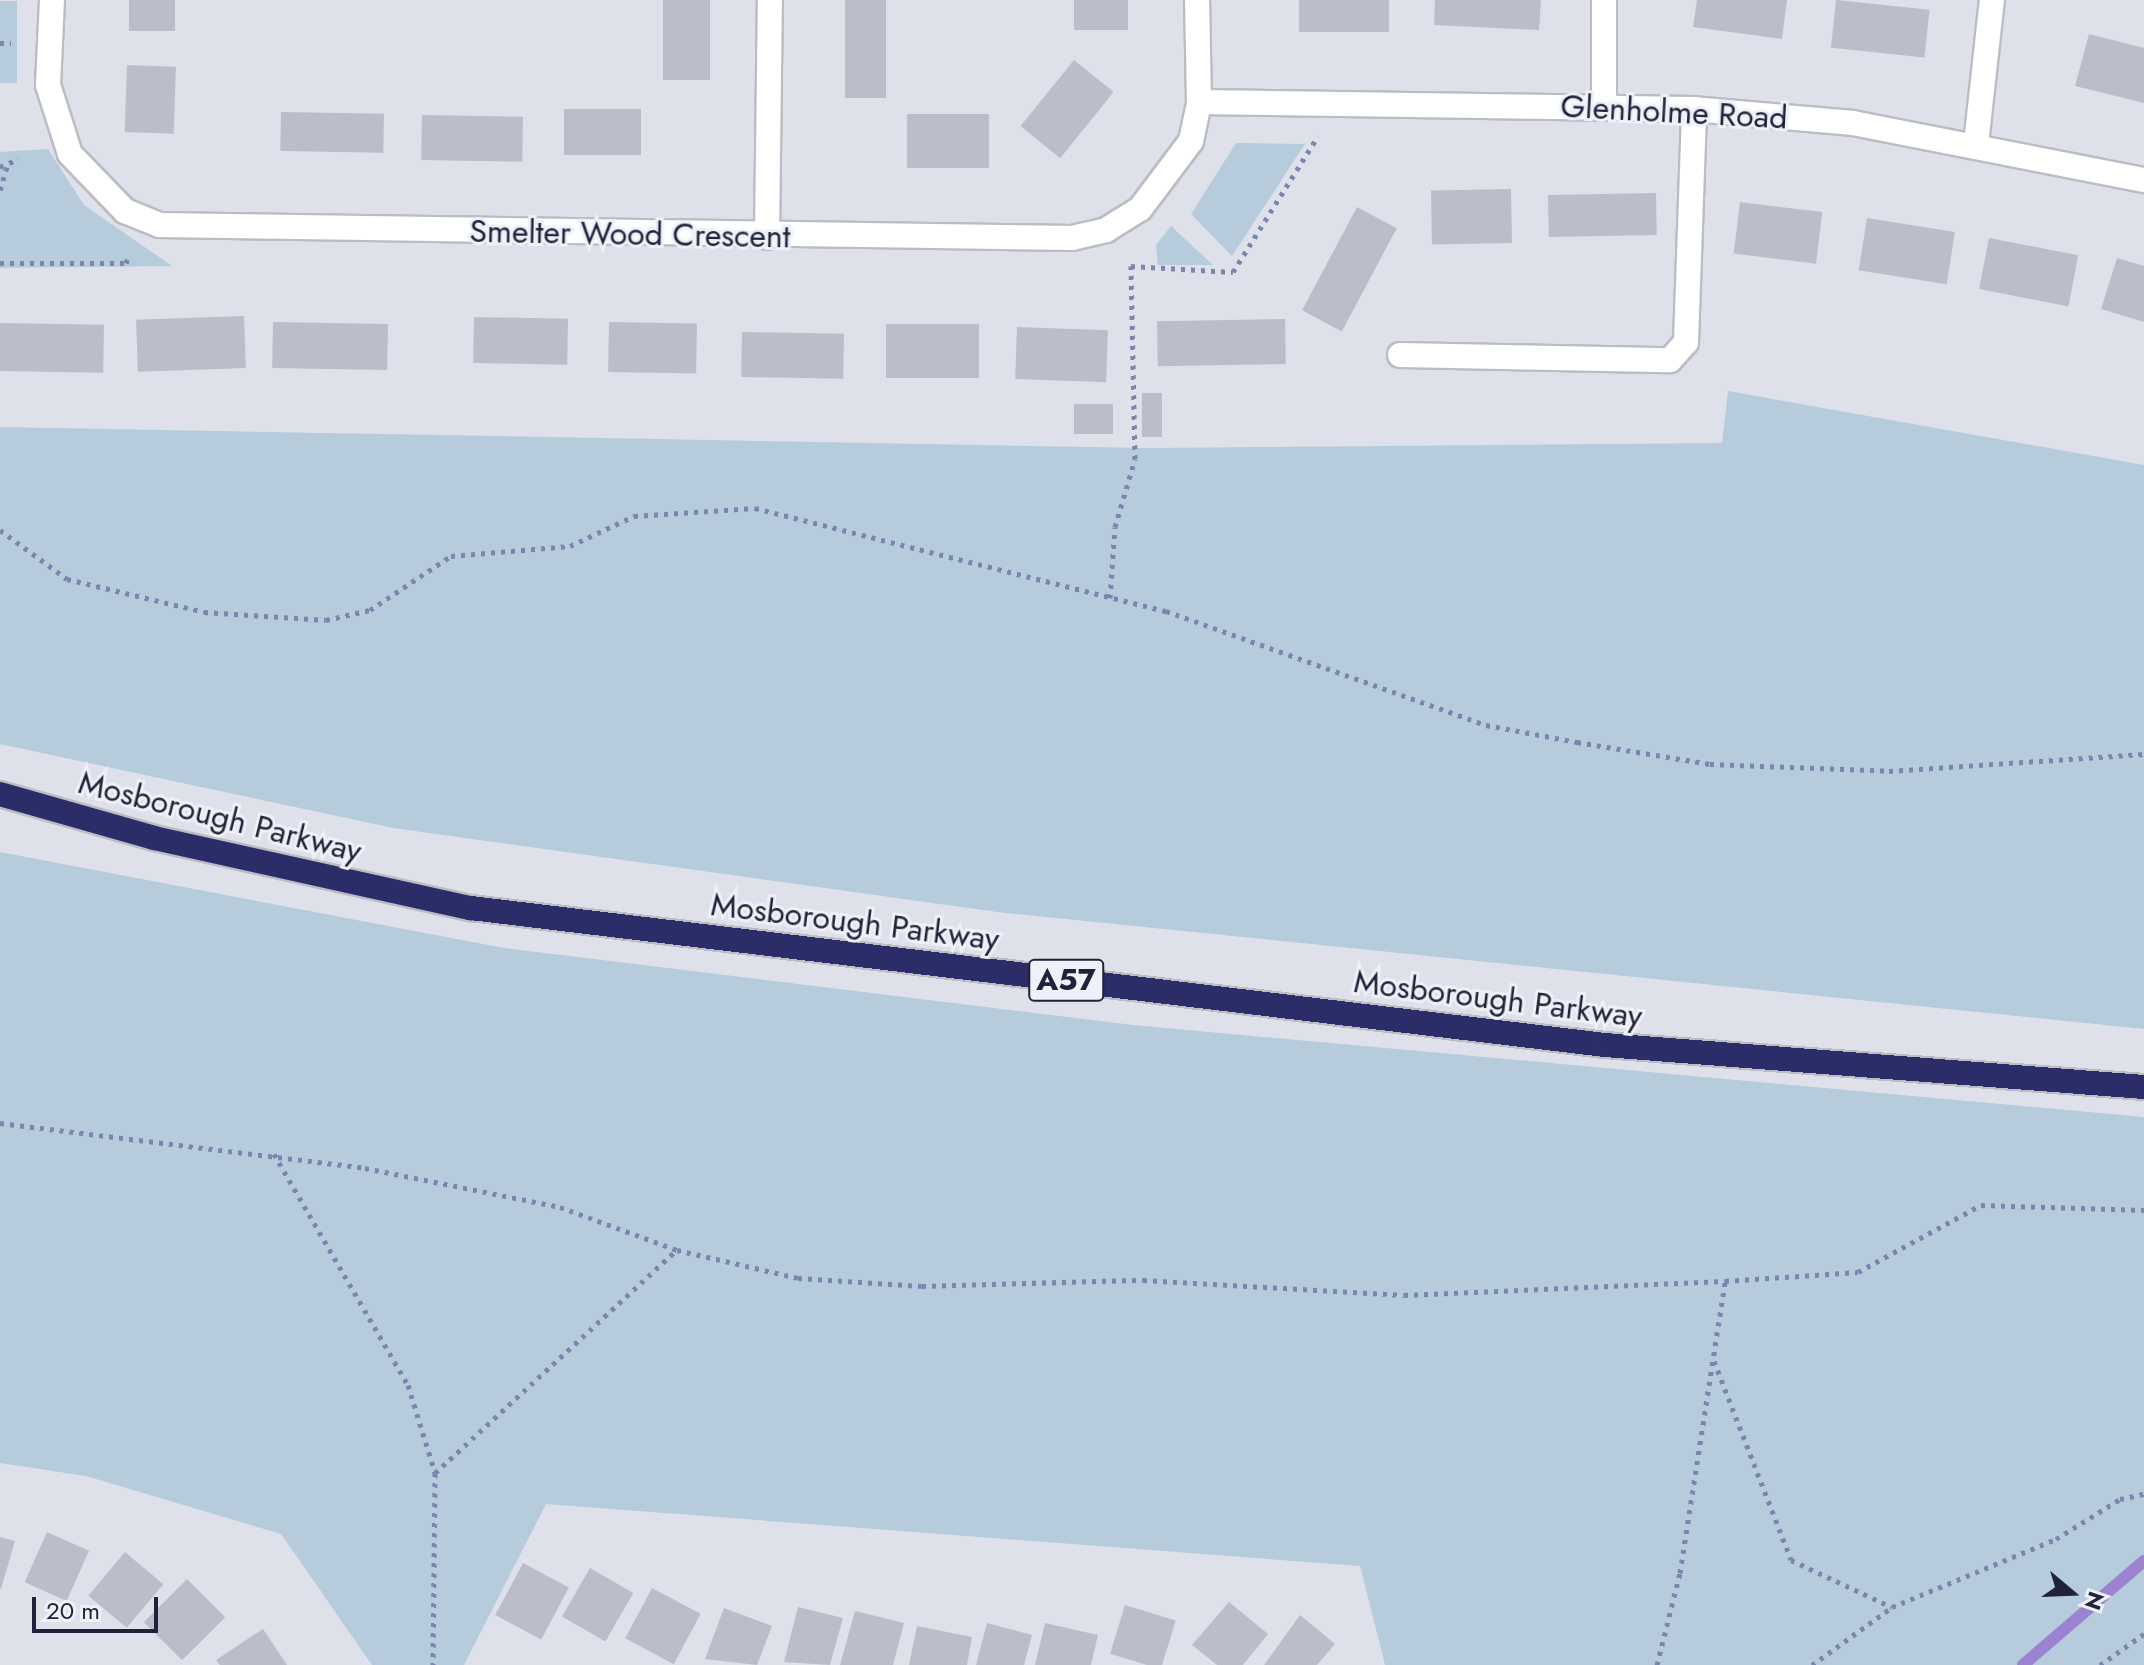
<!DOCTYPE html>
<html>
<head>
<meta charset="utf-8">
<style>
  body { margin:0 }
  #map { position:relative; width:2144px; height:1665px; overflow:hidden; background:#dee1ea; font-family:Jost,sans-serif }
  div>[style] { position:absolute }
  .green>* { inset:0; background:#b6ccdc; transform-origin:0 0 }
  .stream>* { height:12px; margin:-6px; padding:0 6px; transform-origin:6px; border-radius:6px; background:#9c83d2 }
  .building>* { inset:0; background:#babecb; transform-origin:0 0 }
  .path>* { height:5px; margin-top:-2.5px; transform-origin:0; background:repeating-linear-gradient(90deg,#7d85af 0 4px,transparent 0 10px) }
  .roads { filter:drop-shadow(2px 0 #bcbdc4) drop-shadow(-2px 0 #bcbdc4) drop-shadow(0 2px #bcbdc4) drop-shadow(0 -2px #bcbdc4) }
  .minor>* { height:24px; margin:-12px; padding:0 12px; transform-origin:12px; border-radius:12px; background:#fff }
  .highway>* { height:24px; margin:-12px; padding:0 12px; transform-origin:12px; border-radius:12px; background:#2a2d67 }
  span { translate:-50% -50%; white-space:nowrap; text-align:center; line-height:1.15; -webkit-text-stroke:6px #eef1f7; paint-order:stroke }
  .shield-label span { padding:2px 6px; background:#eef1f7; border:2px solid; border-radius:6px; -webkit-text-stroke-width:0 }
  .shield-label { font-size:30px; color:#1f223a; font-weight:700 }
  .street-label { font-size:32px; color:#1f223a }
  .north { position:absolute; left:2032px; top:1553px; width:80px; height:80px; -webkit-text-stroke:6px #eef1f7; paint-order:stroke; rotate:109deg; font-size:22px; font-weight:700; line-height:32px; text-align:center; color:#1f223a }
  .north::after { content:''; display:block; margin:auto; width:28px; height:36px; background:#1f223a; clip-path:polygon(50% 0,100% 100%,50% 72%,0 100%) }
  .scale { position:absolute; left:32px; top:1597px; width:126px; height:36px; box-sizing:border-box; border:4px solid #1f223a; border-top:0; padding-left:10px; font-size:24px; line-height:28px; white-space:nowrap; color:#1f223a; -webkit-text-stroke:6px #eef1f7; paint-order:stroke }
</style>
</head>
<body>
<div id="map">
  <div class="green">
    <div style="left:0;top:1px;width:17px;height:82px"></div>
    <div style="clip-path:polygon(1236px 143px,1305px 144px,1232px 256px,1191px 214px)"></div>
    <div style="clip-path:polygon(48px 149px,84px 205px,172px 266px,0 268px,0 152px)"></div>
    <div style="clip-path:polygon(1171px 226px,1213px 265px,1158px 265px,1156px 245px)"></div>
    <div style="clip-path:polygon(1728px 391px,2144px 465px,2144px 1029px,997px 912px,393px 828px,0 744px,0 427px,1145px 448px,1722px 443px)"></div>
    <div style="clip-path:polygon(0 852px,504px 948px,1133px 1025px,2144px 1117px,2144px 1665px,1385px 1665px,1360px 1566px,546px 1504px,464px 1665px,372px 1665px,281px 1534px,86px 1476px,0 1463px)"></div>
  </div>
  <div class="stream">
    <div style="left:2023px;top:1665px;width:160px;rotate:-40.7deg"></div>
  </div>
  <div class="building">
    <div style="left:129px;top:0;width:46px;height:31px"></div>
    <div style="left:663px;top:0;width:47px;height:80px"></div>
    <div style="left:845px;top:0;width:41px;height:98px"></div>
    <div style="left:1074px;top:0;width:54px;height:30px"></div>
    <div style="left:1299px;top:0;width:90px;height:32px"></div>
    <div style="clip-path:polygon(1435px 0,1541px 0,1539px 30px,1434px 25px)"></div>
    <div style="clip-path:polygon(1697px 0,1787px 0,1782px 39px,1693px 27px)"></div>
    <div style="left:1836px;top:0;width:94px;height:48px;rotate:6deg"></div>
    <div style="clip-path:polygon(2089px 34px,2144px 48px,2144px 103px,2075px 86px)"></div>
    <div style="left:1074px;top:60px;width:51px;height:85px;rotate:39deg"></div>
    <div style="left:127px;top:65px;width:49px;height:67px;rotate:2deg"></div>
    <div style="left:564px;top:109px;width:77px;height:46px"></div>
    <div style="left:281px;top:112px;width:103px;height:39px;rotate:1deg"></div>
    <div style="left:989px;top:114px;width:54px;height:82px;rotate:90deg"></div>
    <div style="left:422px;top:115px;width:101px;height:45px;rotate:1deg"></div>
    <div style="left:1511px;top:189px;width:54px;height:80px;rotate:89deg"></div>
    <div style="left:1656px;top:193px;width:42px;height:108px;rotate:89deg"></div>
    <div style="left:1740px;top:202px;width:83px;height:52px;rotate:7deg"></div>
    <div style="left:1357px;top:207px;width:45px;height:117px;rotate:28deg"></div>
    <div style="left:1867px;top:218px;width:89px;height:53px;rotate:9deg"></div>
    <div style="left:1989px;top:238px;width:91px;height:52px;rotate:11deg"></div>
    <div style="clip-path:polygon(2117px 258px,2144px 266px,2144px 322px,2101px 309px)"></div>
    <div style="left:244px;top:316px;width:52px;height:108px;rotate:88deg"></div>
    <div style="left:474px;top:317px;width:94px;height:46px;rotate:1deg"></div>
    <div style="left:1285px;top:319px;width:45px;height:128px;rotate:89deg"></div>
    <div style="left:273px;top:322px;width:115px;height:46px;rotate:1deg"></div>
    <div style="left:609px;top:322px;width:88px;height:50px;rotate:1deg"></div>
    <div style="left:0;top:323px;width:104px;height:48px;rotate:1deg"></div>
    <div style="left:886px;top:324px;width:93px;height:54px"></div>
    <div style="left:1017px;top:327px;width:91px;height:52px;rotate:2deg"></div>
    <div style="left:742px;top:332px;width:102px;height:45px;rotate:1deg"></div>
    <div style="left:1162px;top:393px;width:44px;height:20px;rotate:90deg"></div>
    <div style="left:1074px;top:404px;width:39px;height:30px"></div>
    <div style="left:47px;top:1532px;width:46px;height:55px;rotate:24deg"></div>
    <div style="clip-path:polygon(0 1537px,15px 1541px,1px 1589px,0 1589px)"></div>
    <div style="left:125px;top:1552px;width:50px;height:57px;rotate:40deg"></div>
    <div style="left:523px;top:1563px;width:52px;height:59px;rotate:28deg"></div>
    <div style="left:590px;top:1568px;width:50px;height:56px;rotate:30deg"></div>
    <div style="left:187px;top:1579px;width:54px;height:61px;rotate:45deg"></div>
    <div style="left:652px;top:1588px;width:55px;height:57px;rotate:28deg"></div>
    <div style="clip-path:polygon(1229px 1602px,1268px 1634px,1243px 1665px,1217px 1665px,1192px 1645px)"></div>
    <div style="left:1125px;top:1605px;width:53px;height:51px;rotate:17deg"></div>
    <div style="clip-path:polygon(798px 1607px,843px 1618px,830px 1665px,784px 1662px)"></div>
    <div style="clip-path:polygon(724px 1608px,772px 1626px,757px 1665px,705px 1659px)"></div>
    <div style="clip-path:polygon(855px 1611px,904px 1623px,893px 1665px,840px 1665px)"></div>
    <div style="clip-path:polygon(1300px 1615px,1335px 1644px,1317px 1665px,1264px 1665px)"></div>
    <div style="clip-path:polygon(987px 1623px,1032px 1635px,1024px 1665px,976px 1665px)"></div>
    <div style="clip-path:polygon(1045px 1623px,1098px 1635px,1091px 1665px,1035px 1665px)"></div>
    <div style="clip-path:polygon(917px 1626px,972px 1637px,967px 1665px,909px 1665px)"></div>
    <div style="clip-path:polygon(263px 1629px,287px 1665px,220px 1665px,216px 1660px)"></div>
  </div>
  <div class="path">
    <div style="left:0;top:43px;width:11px"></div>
    <div style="left:0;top:167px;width:20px;rotate:-24deg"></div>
    <div style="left:0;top:190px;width:24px;rotate:-73deg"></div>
    <div style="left:0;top:263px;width:126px"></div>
    <div style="left:126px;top:263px;width:8px;rotate:-67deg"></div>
    <div style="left:0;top:530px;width:83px;rotate:36.2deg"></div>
    <div style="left:67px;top:579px;width:141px;rotate:13.5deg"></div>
    <div style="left:204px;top:612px;width:122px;rotate:3.8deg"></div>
    <div style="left:326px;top:620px;width:45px;rotate:-12.8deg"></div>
    <div style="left:370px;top:610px;width:97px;rotate:-33.7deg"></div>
    <div style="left:451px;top:556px;width:119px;rotate:-4.8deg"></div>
    <div style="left:570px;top:546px;width:71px;rotate:-25.1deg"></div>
    <div style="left:634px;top:516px;width:121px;rotate:-3.8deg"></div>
    <div style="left:755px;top:508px;width:424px;rotate:14.1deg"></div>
    <div style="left:1166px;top:611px;width:340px;rotate:19.6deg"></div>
    <div style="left:1486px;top:725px;width:93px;rotate:10.6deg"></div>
    <div style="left:1577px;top:742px;width:135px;rotate:9.4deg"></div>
    <div style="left:1710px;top:764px;width:179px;rotate:2.2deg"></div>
    <div style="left:1889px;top:771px;width:256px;rotate:-3.8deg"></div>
    <div style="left:1110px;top:598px;width:71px;rotate:-86deg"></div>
    <div style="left:1115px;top:527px;width:71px;rotate:-73.6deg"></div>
    <div style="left:1135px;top:459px;width:193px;rotate:-91.2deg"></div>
    <div style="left:1131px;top:266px;width:102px;rotate:3.4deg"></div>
    <div style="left:1233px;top:272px;width:160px;rotate:-58deg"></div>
    <div style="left:0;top:1123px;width:368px;rotate:7deg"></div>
    <div style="left:365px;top:1168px;width:199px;rotate:11.3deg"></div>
    <div style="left:560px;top:1207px;width:125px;rotate:20.2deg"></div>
    <div style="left:677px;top:1250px;width:124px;rotate:13deg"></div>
    <div style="left:798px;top:1278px;width:124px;rotate:3.7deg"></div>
    <div style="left:922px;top:1286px;width:221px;rotate:-1.6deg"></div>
    <div style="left:1143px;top:1280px;width:261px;rotate:3.3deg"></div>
    <div style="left:1404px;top:1295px;width:321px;rotate:-2.5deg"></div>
    <div style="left:1725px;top:1281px;width:133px;rotate:-3.9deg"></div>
    <div style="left:1858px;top:1272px;width:140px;rotate:-28.6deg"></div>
    <div style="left:1981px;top:1205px;width:163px;rotate:1.8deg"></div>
    <div style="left:274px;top:1154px;width:267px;rotate:59.9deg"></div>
    <div style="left:408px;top:1385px;width:92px;rotate:72.9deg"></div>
    <div style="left:435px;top:1473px;width:192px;rotate:90.6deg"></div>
    <div style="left:1714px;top:1361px;width:213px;rotate:68.8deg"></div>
    <div style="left:1791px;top:1560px;width:111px;rotate:25deg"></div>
    <div style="left:1892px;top:1607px;width:178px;rotate:-22.5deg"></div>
    <div style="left:2056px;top:1539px;width:75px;rotate:-32deg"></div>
    <div style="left:2120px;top:1499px;width:25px;rotate:-12deg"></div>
    <div style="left:435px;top:1473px;width:329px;rotate:-42.7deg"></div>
    <div style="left:1657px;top:1665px;width:95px;rotate:-76deg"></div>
    <div style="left:1680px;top:1573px;width:295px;rotate:-81.2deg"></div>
    <div style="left:1812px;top:1665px;width:99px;rotate:-35.9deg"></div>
    <div style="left:2100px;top:1665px;width:54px;rotate:-35.2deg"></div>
  </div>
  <div class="roads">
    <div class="minor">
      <div style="left:52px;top:0;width:85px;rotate:92.7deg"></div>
      <div style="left:48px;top:85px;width:72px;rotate:72.3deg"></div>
      <div style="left:70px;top:154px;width:79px;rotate:46deg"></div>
      <div style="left:125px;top:211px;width:37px;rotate:22deg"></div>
      <div style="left:159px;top:225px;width:913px;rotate:0.82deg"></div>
      <div style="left:1072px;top:238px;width:35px;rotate:-13deg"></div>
      <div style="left:1106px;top:230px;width:40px;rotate:-32deg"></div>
      <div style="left:1140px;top:209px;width:85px;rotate:-53.1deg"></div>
      <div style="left:1191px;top:141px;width:40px;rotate:-78deg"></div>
      <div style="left:1199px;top:102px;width:102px;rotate:-91.1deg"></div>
      <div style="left:1199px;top:102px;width:495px;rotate:0.8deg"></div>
      <div style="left:1694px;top:109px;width:160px;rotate:5deg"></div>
      <div style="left:1853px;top:123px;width:297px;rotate:11.1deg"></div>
      <div style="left:1604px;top:106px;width:106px;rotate:-90deg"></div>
      <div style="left:1976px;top:144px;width:145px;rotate:-83.7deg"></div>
      <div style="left:767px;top:237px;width:237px;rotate:-89.3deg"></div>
      <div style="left:1400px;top:355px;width:270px;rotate:1.1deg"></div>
      <div style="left:1670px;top:360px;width:24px;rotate:-48deg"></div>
      <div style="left:1686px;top:342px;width:233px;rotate:-88deg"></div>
    </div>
    <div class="highway">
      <div style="left:0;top:794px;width:160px;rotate:15.9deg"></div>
      <div style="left:154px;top:838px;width:325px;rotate:12.5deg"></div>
      <div style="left:471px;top:908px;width:1142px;rotate:6.89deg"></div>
      <div style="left:1605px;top:1045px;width:541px;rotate:4.46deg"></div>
    </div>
  </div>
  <div class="shield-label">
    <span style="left:1066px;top:980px">A57</span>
  </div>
  <div class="street-label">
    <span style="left:1674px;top:112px;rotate:3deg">Glenholme Road</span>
    <span style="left:630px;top:234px;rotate:1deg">Smelter Wood Crescent</span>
    <span style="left:220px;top:817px;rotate:14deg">Mosborough Parkway</span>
    <span style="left:855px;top:922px;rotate:7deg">Mosborough Parkway</span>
    <span style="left:1498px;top:999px;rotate:7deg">Mosborough Parkway</span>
  </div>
  <div class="north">N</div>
  <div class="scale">20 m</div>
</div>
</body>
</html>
